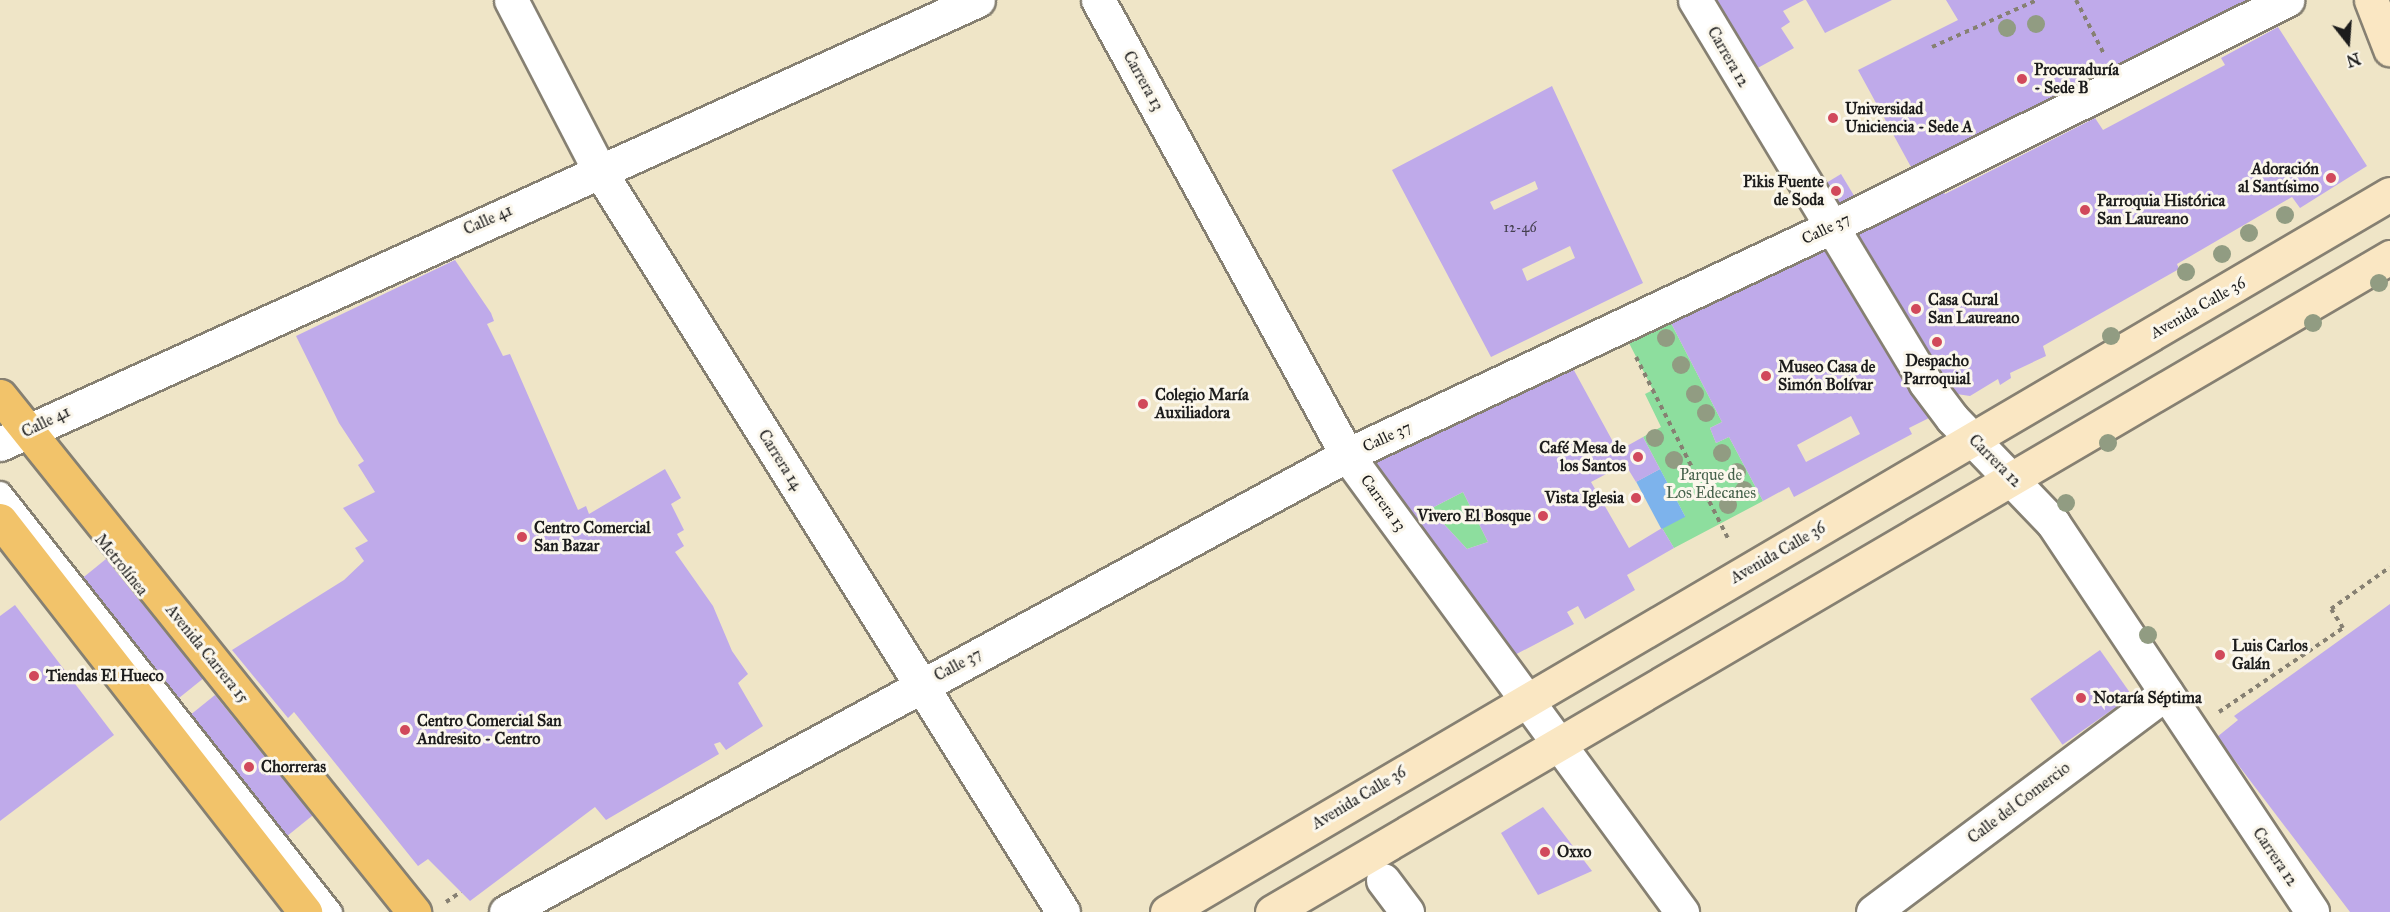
<!DOCTYPE html>
<html>
<head>
<meta charset="utf-8">
<style>
  body { margin:0 }
  #map { position:relative; width:2390px; height:912px; overflow:hidden; background:#efe5c7; font-family:"IM FELL Great Primer",serif }
  div>[style] { position:absolute }
  .green>* { inset:0; background:#8dde9e }
  .water>* { inset:0; background:#7db3ec; transform-origin:0 0 }
  .building>* { inset:0; background:#bfaaea; transform-origin:0 0 }
  .path>* { height:4px; margin-top:-2px; transform-origin:0; background:repeating-linear-gradient(90deg,#868072 0 4.5px,transparent 0 9px) }
  .roads { filter:drop-shadow(2px 0 #868072) drop-shadow(-2px 0 #868072) drop-shadow(0 2px #868072) drop-shadow(0 -2px #868072) }
  .lane>* { height:21px; margin:-10.5px; padding:0 10.5px; transform-origin:10.5px; border-radius:10.5px; background:#fff }
  .street>* { height:33px; margin:-16.5px; padding:0 16.5px; transform-origin:16.5px; border-radius:16.5px; background:#fff }
  .secondary>* { height:33px; margin:-16.5px; padding:0 16.5px; transform-origin:16.5px; border-radius:16.5px; background:#fae7c3 }
  .primary>* { height:33px; margin:-16.5px; padding:0 16.5px; transform-origin:16.5px; border-radius:16.5px; background:#f2c36a }
  .trees>* { width:18px; height:18px; margin:-9px; border-radius:50%; background:#919c82 }
  .dots>* { width:16px; height:16px; translate:-50% -50%; box-sizing:border-box; border:3px solid #fbf7ec; border-radius:50% }
  span { translate:-50% -50%; white-space:nowrap; text-align:center; line-height:1.15; -webkit-text-stroke:6px #fbf7ec; paint-order:stroke }
  .number-label { font-size:14px; color:#454050 }
  .number-label span { -webkit-text-stroke-width:0 }
  .street-label { font-size:16px; color:#1c1c1c }
  .poi-label { font-size:16px; color:#1c1c1c; font-weight:700 }
  .left { translate:0 -50%; text-align:left }
  .right { translate:-100% -50%; text-align:right }
  .park-label { font-size:16px; color:#44604a }
  .north { position:absolute; left:2318px; top:12px; width:60px; height:60px; -webkit-text-stroke:4px #fbf7ec; paint-order:stroke; rotate:163deg; font-size:16px; font-weight:700; line-height:24px; text-align:center; color:#1c1c1c }
  .north::after { content:''; display:block; margin:auto; width:21px; height:27px; background:#1c1c1c; clip-path:polygon(50% 0,100% 100%,50% 72%,0 100%) }
</style>
</head>
<body>
<div id="map">
  <div class="green">
    <div style="clip-path:polygon(1671px 323px,1722px 422px,1710px 428px,1716px 443px,1729px 437px,1763px 501px,1674px 548px,1662px 528px,1685px 516px,1643px 437px,1661px 427px,1645px 394px,1653px 390px,1629px 343px)"></div>
    <div style="clip-path:polygon(1463px 492px,1488px 542px,1467px 549px,1430px 509px)"></div>
  </div>
  <div class="water">
    <div style="left:1660px;top:469px;width:54px;height:27px;rotate:62deg"></div>
  </div>
  <div class="building">
    <div style="clip-path:polygon(1708px 0,1804px 0,1783px 11px,1790px 22px,1781px 28px,1794px 48px,1754px 70px)"></div>
    <div style="clip-path:polygon(1806px 0,1892px 0,1825px 33px)"></div>
    <div style="clip-path:polygon(1946px 0,2249px 0,1911px 167px,1858px 70px,1958px 20px)"></div>
    <div style="clip-path:polygon(2278px 27px,2367px 166px,2300px 208px,2292px 197px,2177px 264px,2179px 269px,2043px 346px,2046px 356px,2010px 373px,2011px 378px,2000px 385px,1998px 379px,1970px 396px,1950px 393px,1840px 234px,1940px 190px,1945px 194px,2095px 118px,2103px 130px,2225px 65px,2221px 58px)"></div>
    <div style="clip-path:polygon(evenodd,1552px 86px,1643px 283px,1491px 357px,1392px 170px,1552px 86px,1535px 181px,1538px 189px,1494px 210px,1490px 202px,1535px 181px,1552px 86px,1570px 246px,1575px 258px,1527px 281px,1522px 269px,1570px 246px)"></div>
    <div style="left:1841px;top:174px;width:26px;height:25px;rotate:59deg"></div>
    <div style="clip-path:polygon(evenodd,1822px 243px,1929px 418px,1909px 428px,1912px 434px,1794px 497px,1789px 487px,1763px 501px,1729px 437px,1716px 443px,1710px 428px,1722px 422px,1671px 323px,1642px 337px,1634px 325px,1822px 243px,1851px 416px,1860px 434px,1806px 462px,1797px 445px,1851px 416px)"></div>
    <div style="clip-path:polygon(455px 260px,491px 313px,494px 321px,487px 324px,503px 356px,510px 354px,578px 510px,586px 506px,589px 514px,665px 469px,681px 498px,671px 504px,684px 530px,677px 534px,684px 546px,675px 552px,713px 606px,732px 651px,748px 674px,738px 683px,763px 726px,726px 750px,720px 742px,714px 744px,719px 754px,606px 820px,595px 807px,470px 901px,428px 859px,418px 866px,294px 712px,288px 718px,232px 650px,344px 580px,364px 561px,355px 548px,368px 541px,343px 508px,375px 492px,358px 465px,364px 461px,339px 423px,296px 336px)"></div>
    <div style="clip-path:polygon(evenodd,1570px 363px,1618px 451px,1643px 437px,1660px 469px,1636px 482px,1625px 464px,1591px 482px,1629px 548px,1662px 528px,1674px 548px,1627px 575px,1635px 590px,1585px 619px,1578px 606px,1567px 612px,1574px 624px,1509px 658px,1486px 616px,1363px 459px,1570px 363px,1463px 492px,1488px 542px,1467px 549px,1430px 509px,1463px 492px)"></div>
    <div style="left:106px;top:559px;width:154px;height:36px;rotate:51deg"></div>
    <div style="clip-path:polygon(2390px 604px,2390px 912px,2350px 912px,2217px 737px,2238px 720px,2234px 716px)"></div>
    <div style="clip-path:polygon(15px 605px,114px 735px,0 821px,0 616px)"></div>
    <div style="left:2100px;top:650px;width:56px;height:85px;rotate:55deg"></div>
    <div style="left:215px;top:695px;width:155px;height:37px;rotate:51deg"></div>
    <div style="clip-path:polygon(1543px 807px,1592px 871px,1538px 895px,1501px 833px)"></div>
  </div>
  <div class="path">
    <div style="left:2076px;top:0;width:59px;rotate:62.6deg"></div>
    <div style="left:1932px;top:47px;width:115px;rotate:-24.1deg"></div>
    <div style="left:1636px;top:357px;width:205px;rotate:63.1deg"></div>
    <div style="left:2219px;top:712px;width:150px;rotate:-34.1deg"></div>
    <div style="left:2343px;top:628px;width:22px;rotate:-122deg"></div>
    <div style="left:2331px;top:609px;width:72px;rotate:-35.4deg"></div>
    <div style="left:446px;top:902px;width:18px;rotate:-34deg"></div>
  </div>
  <div class="roads">
    <div class="lane">
      <div style="left:0;top:492px;width:535px;rotate:51.76deg"></div>
    </div>
    <div class="street">
      <div style="left:511px;top:0;width:191px;rotate:62.6deg"></div>
      <div style="left:599px;top:170px;width:875px;rotate:57.98deg"></div>
      <div style="left:1098px;top:0;width:519px;rotate:61.31deg"></div>
      <div style="left:1347px;top:455px;width:567px;rotate:53.76deg"></div>
      <div style="left:1695px;top:0;width:446px;rotate:58.9deg"></div>
      <div style="left:1925px;top:382px;width:45px;rotate:53.1deg"></div>
      <div style="left:1952px;top:418px;width:146px;rotate:46.1deg"></div>
      <div style="left:2053px;top:523px;width:467px;rotate:56.3deg"></div>
      <div style="left:0;top:444px;width:1074px;rotate:-24.42deg"></div>
      <div style="left:1383px;top:880px;width:40px;rotate:53deg"></div>
      <div style="left:506px;top:912px;width:957px;rotate:-28.52deg"></div>
      <div style="left:1347px;top:455px;width:533px;rotate:-25.22deg"></div>
      <div style="left:1829px;top:228px;width:512px;rotate:-26.46deg"></div>
      <div style="left:1873px;top:912px;width:366px;rotate:-36.8deg"></div>
    </div>
    <div class="secondary">
      <div style="left:2371px;top:0;width:53px;rotate:68.8deg"></div>
      <div style="left:1167px;top:912px;width:1418px;rotate:-30.42deg"></div>
      <div style="left:1272px;top:912px;width:1296px;rotate:-30.36deg"></div>
    </div>
    <div class="primary">
      <div style="left:0;top:396px;width:662px;rotate:51.26deg"></div>
      <div style="left:0;top:520px;width:497px;rotate:52.1deg"></div>
    </div>
  </div>
  <div class="trees">
    <div style="left:2036px;top:24px"></div>
    <div style="left:2007px;top:28px"></div>
    <div style="left:2285px;top:215px"></div>
    <div style="left:2249px;top:233px"></div>
    <div style="left:2222px;top:254px"></div>
    <div style="left:2186px;top:272px"></div>
    <div style="left:2379px;top:283px"></div>
    <div style="left:2313px;top:323px"></div>
    <div style="left:2111px;top:336px"></div>
    <div style="left:1666px;top:338px"></div>
    <div style="left:1681px;top:365px"></div>
    <div style="left:1695px;top:394px"></div>
    <div style="left:1706px;top:413px"></div>
    <div style="left:1655px;top:438px"></div>
    <div style="left:2108px;top:443px"></div>
    <div style="left:1722px;top:453px"></div>
    <div style="left:1674px;top:460px"></div>
    <div style="left:1737px;top:472px"></div>
    <div style="left:1744px;top:490px"></div>
    <div style="left:2066px;top:503px"></div>
    <div style="left:1728px;top:505px"></div>
    <div style="left:2148px;top:635px"></div>
  </div>
  <div class="dots">
    <div style="left:2022px;top:79px;background:#d1495b"></div>
    <div style="left:1833px;top:118px;background:#d1495b"></div>
    <div style="left:2331px;top:178px;background:#d1495b"></div>
    <div style="left:1836px;top:191px;background:#d1495b"></div>
    <div style="left:2085px;top:210px;background:#d1495b"></div>
    <div style="left:1916px;top:309px;background:#d1495b"></div>
    <div style="left:1937px;top:342px;background:#d1495b"></div>
    <div style="left:1766px;top:376px;background:#d1495b"></div>
    <div style="left:1143px;top:404px;background:#d1495b"></div>
    <div style="left:1638px;top:457px;background:#d1495b"></div>
    <div style="left:1636px;top:498px;background:#d1495b"></div>
    <div style="left:1543px;top:516px;background:#d1495b"></div>
    <div style="left:522px;top:537px;background:#d1495b"></div>
    <div style="left:2220px;top:655px;background:#d1495b"></div>
    <div style="left:34px;top:676px;background:#d1495b"></div>
    <div style="left:2081px;top:698px;background:#d1495b"></div>
    <div style="left:405px;top:730px;background:#d1495b"></div>
    <div style="left:249px;top:767px;background:#d1495b"></div>
    <div style="left:1545px;top:852px;background:#d1495b"></div>
  </div>
  <div class="number-label">
    <span style="left:1520px;top:228px">12-46</span>
  </div>
  <div class="street-label">
    <span style="left:1728px;top:57px;rotate:60deg">Carrera 12</span>
    <span style="left:1143px;top:81px;rotate:61deg">Carrera 13</span>
    <span style="left:488px;top:220px;rotate:-24deg">Calle 41</span>
    <span style="left:1826px;top:229px;rotate:-26deg">Calle 37</span>
    <span style="left:2198px;top:308px;rotate:-30deg">Avenida Calle 36</span>
    <span style="left:46px;top:422px;rotate:-26deg">Calle 41</span>
    <span style="left:1387px;top:437px;rotate:-25deg">Calle 37</span>
    <span style="left:780px;top:460px;rotate:58deg">Carrera 14</span>
    <span style="left:1995px;top:461px;rotate:45deg">Carrera 12</span>
    <span style="left:1383px;top:503px;rotate:54deg">Carrera 13</span>
    <span style="left:1778px;top:553px;rotate:-30deg">Avenida Calle 36</span>
    <span style="left:121px;top:565px;rotate:51deg">Metrolínea</span>
    <span style="left:207px;top:654px;rotate:51deg">Avenida Carrera 15</span>
    <span style="left:958px;top:665px;rotate:-28deg">Calle 37</span>
    <span style="left:1359px;top:798px;rotate:-31deg">Avenida Calle 36</span>
    <span style="left:2019px;top:803px;rotate:-37deg">Calle del Comercio</span>
    <span style="left:2275px;top:857px;rotate:56deg">Carrera 12</span>
  </div>
  <div class="poi-label">
    <span class="left" style="left:2034px;top:79px">Procuraduría<br>- Sede B</span>
    <span class="left" style="left:1845px;top:118px">Universidad<br>Uniciencia - Sede A</span>
    <span class="right" style="left:2319px;top:178px">Adoración<br>al Santísimo</span>
    <span class="right" style="left:1824px;top:191px">Pikis Fuente<br>de Soda</span>
    <span class="left" style="left:2097px;top:210px">Parroquia Histórica<br>San Laureano</span>
    <span class="left" style="left:1928px;top:309px">Casa Cural<br>San Laureano</span>
    <span style="left:1937px;top:370px">Despacho<br>Parroquial</span>
    <span class="left" style="left:1778px;top:376px">Museo Casa de<br>Simón Bolívar</span>
    <span class="left" style="left:1155px;top:404px">Colegio María<br>Auxiliadora</span>
    <span class="right" style="left:1626px;top:457px">Café Mesa de<br>los Santos</span>
    <span class="right" style="left:1624px;top:498px">Vista Iglesia</span>
    <span class="right" style="left:1531px;top:516px">Vivero El Bosque</span>
    <span class="left" style="left:534px;top:537px">Centro Comercial<br>San Bazar</span>
    <span class="left" style="left:2232px;top:655px">Luis Carlos<br>Galán</span>
    <span class="left" style="left:46px;top:676px">Tiendas El Hueco</span>
    <span class="left" style="left:2093px;top:698px">Notaría Séptima</span>
    <span class="left" style="left:417px;top:730px">Centro Comercial San<br>Andresito - Centro</span>
    <span class="left" style="left:261px;top:767px">Chorreras</span>
    <span class="left" style="left:1557px;top:852px">Oxxo</span>
  </div>
  <div class="park-label">
    <span style="left:1711px;top:484px">Parque de<br>Los Edecanes</span>
  </div>
  <div class="north">N</div>
</div>
</body>
</html>
